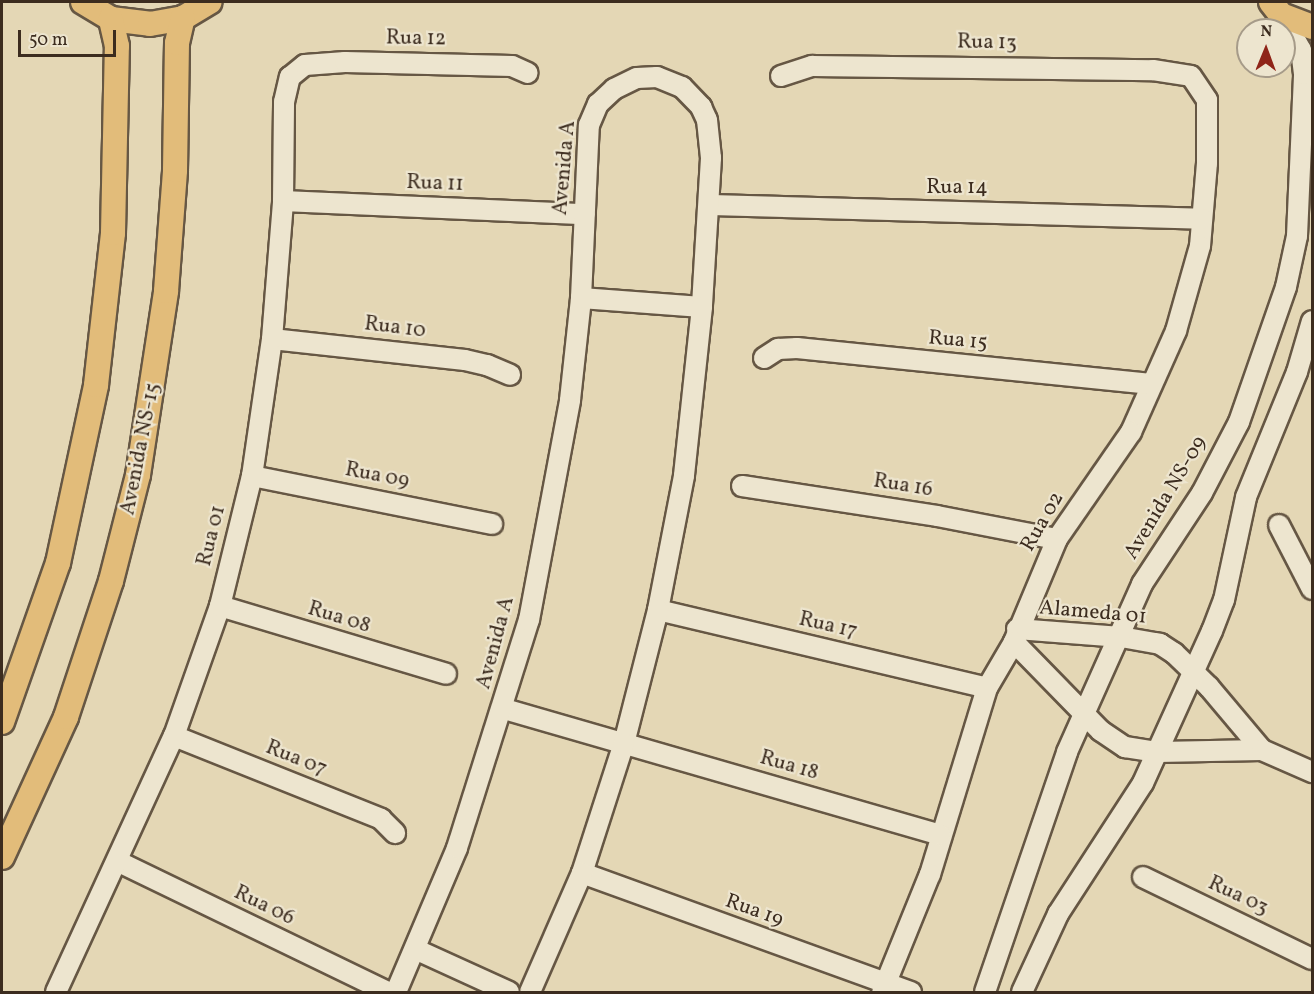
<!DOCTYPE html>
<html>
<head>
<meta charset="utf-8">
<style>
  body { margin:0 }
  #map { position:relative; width:1314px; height:994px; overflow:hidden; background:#e4d7b5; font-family:Vollkorn,serif }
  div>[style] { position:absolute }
  .roads { filter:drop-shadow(2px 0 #665744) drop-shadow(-2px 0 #665744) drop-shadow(0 2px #665744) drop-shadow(0 -2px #665744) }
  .minor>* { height:20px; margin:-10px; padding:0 10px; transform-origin:10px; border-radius:10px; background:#ede5cf }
  .major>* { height:24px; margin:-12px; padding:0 12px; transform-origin:12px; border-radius:12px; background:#e2bc7a }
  span { translate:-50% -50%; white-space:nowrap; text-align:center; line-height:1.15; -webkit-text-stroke:4.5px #ede5cf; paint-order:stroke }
  .street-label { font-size:21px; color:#3c2c1f }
  .frame { position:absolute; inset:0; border:3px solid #3c2c1f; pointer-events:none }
  .north { position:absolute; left:1236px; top:18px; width:60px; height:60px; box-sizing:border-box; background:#ede5cf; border:2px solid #a69b89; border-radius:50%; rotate:1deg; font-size:16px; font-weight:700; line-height:24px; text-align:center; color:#3c2c1f }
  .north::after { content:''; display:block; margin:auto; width:21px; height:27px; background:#8f2418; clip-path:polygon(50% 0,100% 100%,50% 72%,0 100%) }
  .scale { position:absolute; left:18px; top:30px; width:98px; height:27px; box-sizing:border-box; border:3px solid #3c2c1f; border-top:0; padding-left:8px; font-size:18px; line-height:21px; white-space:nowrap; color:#3c2c1f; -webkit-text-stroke:4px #ede5cf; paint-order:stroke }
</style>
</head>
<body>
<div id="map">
  <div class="roads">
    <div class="minor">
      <div style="left:781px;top:76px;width:33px;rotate:-18deg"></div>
      <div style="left:812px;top:66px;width:341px;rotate:0.7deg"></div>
      <div style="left:1153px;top:70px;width:38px;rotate:9deg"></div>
      <div style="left:1191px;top:76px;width:29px;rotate:56deg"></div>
      <div style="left:1207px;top:100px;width:63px;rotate:90deg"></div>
      <div style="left:1207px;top:163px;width:83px;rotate:94.8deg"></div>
      <div style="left:1200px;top:246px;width:88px;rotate:105.8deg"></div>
      <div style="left:1176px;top:331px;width:111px;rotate:114deg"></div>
      <div style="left:1131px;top:432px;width:130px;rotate:124.7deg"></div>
      <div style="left:1057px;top:539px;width:112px;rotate:112.7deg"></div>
      <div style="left:1014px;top:642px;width:53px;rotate:120.4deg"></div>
      <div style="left:987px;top:688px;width:195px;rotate:107deg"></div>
      <div style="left:930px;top:874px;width:127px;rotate:112.1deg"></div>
      <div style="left:283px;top:201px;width:302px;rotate:2.5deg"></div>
      <div style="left:711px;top:205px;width:491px;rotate:1.6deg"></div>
      <div style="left:581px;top:298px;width:121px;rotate:4.3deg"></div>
      <div style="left:272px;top:339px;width:194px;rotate:6.2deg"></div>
      <div style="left:465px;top:360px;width:23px;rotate:13deg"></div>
      <div style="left:487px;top:365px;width:25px;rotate:23deg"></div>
      <div style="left:764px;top:358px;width:17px;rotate:-33deg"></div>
      <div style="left:778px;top:349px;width:19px;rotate:-3deg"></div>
      <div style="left:797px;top:348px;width:356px;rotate:5.8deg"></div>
      <div style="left:252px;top:476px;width:245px;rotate:11.3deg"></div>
      <div style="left:742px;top:486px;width:197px;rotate:8.7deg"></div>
      <div style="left:937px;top:516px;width:122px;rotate:10.9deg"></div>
      <div style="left:1279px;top:525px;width:72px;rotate:62.7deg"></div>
      <div style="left:220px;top:606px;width:236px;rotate:16.7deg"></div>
      <div style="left:658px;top:610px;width:338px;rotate:13.3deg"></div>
      <div style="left:1017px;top:629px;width:104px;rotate:4.4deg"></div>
      <div style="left:1121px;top:637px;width:40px;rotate:10deg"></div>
      <div style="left:1160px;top:644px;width:17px;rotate:33deg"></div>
      <div style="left:1174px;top:653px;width:49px;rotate:44.2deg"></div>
      <div style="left:1209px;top:687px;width:82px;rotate:49.9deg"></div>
      <div style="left:1014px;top:642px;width:124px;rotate:45.7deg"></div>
      <div style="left:1101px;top:731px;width:29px;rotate:34deg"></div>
      <div style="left:1125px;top:747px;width:33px;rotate:9deg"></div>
      <div style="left:1158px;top:752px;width:104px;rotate:-1.1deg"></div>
      <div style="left:1262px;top:750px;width:55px;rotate:23.7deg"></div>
      <div style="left:504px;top:709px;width:454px;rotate:16.1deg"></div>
      <div style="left:174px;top:736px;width:223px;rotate:21.8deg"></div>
      <div style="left:381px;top:819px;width:20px;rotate:45deg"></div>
      <div style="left:119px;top:862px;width:299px;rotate:25.8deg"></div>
      <div style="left:582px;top:873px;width:350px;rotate:19.9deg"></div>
      <div style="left:1143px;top:877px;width:188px;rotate:25.9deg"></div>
      <div style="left:417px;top:950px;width:101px;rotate:24.5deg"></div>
      <div style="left:56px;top:992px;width:282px;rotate:-65.3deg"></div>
      <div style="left:174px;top:736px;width:138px;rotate:-70.5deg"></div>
      <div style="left:220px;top:606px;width:134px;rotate:-76.2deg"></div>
      <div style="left:252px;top:476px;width:138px;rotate:-81.7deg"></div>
      <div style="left:272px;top:339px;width:138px;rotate:-85.4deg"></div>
      <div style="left:283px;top:201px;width:99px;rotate:-89.4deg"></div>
      <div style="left:284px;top:102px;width:26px;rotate:-77deg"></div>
      <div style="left:290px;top:77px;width:19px;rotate:-39deg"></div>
      <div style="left:305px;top:65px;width:40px;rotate:-4.3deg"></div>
      <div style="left:345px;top:62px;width:167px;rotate:1.4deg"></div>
      <div style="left:512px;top:66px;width:17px;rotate:24deg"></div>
      <div style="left:396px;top:992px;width:156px;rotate:-67deg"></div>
      <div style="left:457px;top:848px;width:239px;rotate:-72.5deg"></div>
      <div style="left:529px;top:620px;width:224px;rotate:-79.4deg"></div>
      <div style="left:570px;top:400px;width:103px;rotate:-83.8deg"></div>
      <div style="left:581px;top:298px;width:173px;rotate:-87.4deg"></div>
      <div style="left:589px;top:125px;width:23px;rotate:-67deg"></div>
      <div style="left:598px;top:104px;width:22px;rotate:-43deg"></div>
      <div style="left:614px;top:89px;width:25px;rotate:-26deg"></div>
      <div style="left:637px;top:78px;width:20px;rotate:-3deg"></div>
      <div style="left:657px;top:77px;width:27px;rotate:22deg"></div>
      <div style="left:682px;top:87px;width:28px;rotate:46deg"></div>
      <div style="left:701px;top:107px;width:14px;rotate:65deg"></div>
      <div style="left:707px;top:120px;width:38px;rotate:84deg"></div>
      <div style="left:711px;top:158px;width:149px;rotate:93.5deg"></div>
      <div style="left:702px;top:307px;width:170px;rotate:96.1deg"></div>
      <div style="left:684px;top:476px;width:136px;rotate:101deg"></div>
      <div style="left:658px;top:610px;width:137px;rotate:104.3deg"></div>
      <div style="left:624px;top:743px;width:137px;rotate:107.9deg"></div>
      <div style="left:582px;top:873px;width:130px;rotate:113.6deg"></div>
      <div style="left:985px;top:992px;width:254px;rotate:-71.1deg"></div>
      <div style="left:1067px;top:752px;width:184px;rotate:-65.9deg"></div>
      <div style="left:1142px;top:584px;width:109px;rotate:-56.6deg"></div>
      <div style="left:1202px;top:493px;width:80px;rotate:-62.5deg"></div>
      <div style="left:1239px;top:422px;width:143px;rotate:-70.8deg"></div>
      <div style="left:1286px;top:287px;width:52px;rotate:-77.8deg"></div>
      <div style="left:1297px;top:236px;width:162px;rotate:-87.5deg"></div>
      <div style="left:1304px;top:74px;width:24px;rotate:-97deg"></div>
      <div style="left:1301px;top:50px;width:40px;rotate:-119.7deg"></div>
      <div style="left:1022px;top:992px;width:86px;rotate:-65.2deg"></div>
      <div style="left:1058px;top:914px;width:156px;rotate:-57deg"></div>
      <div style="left:1143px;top:783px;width:167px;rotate:-65.6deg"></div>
      <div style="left:1212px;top:631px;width:33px;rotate:-69deg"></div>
      <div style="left:1224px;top:600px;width:105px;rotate:-77.9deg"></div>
      <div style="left:1246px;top:497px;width:135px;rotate:-67.8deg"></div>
      <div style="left:1297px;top:372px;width:53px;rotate:-73.6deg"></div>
    </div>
    <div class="major">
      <div style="left:83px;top:2px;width:33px;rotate:31deg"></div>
      <div style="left:111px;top:19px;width:39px;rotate:7deg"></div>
      <div style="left:150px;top:24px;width:34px;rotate:-10deg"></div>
      <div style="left:183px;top:18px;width:31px;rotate:-31deg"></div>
      <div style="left:1271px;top:2px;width:16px;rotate:52deg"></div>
      <div style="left:1281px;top:15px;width:33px;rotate:21deg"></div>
      <div style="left:2px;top:722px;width:169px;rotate:-70.6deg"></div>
      <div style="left:58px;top:563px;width:182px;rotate:-77.9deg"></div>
      <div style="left:96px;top:385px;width:153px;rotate:-83.6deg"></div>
      <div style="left:113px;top:233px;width:187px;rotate:-88.8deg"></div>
      <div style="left:117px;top:46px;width:28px;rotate:-103deg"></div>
      <div style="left:2px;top:857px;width:154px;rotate:-65.4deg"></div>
      <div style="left:66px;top:717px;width:143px;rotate:-71.7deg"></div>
      <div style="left:111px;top:581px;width:109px;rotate:-75.7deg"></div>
      <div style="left:138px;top:475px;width:186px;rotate:-81.3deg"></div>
      <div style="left:166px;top:291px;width:121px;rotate:-85.7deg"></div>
      <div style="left:175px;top:170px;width:127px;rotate:-89.1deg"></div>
      <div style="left:177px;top:43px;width:26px;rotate:-77deg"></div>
    </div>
  </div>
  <div class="street-label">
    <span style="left:416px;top:39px;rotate:1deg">Rua 12</span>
    <span style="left:987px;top:43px;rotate:1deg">Rua 13</span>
    <span style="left:565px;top:168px;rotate:-85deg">Avenida A</span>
    <span style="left:435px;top:184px;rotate:2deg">Rua 11</span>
    <span style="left:957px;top:188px">Rua 14</span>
    <span style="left:395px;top:328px;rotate:7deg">Rua 10</span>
    <span style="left:958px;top:341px;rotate:5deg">Rua 15</span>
    <span style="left:141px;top:449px;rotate:-79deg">Avenida NS-15</span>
    <span style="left:377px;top:476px;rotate:11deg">Rua 09</span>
    <span style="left:903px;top:486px;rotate:9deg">Rua 16</span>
    <span style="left:1166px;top:498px;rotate:-59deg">Avenida NS-09</span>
    <span style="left:1043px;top:522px;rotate:-60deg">Rua 02</span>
    <span style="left:212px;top:536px;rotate:-76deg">Rua 01</span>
    <span style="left:1093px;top:613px;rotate:5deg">Alameda 01</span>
    <span style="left:339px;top:618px;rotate:17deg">Rua 08</span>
    <span style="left:828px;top:626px;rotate:13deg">Rua 17</span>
    <span style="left:496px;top:643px;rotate:-75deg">Avenida A</span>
    <span style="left:296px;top:759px;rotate:22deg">Rua 07</span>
    <span style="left:789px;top:766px;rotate:16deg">Rua 18</span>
    <span style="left:1238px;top:896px;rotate:25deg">Rua 03</span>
    <span style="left:264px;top:906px;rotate:26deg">Rua 06</span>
    <span style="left:754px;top:911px;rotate:20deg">Rua 19</span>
  </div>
  <div class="frame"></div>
  <div class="north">N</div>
  <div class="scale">50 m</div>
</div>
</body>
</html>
